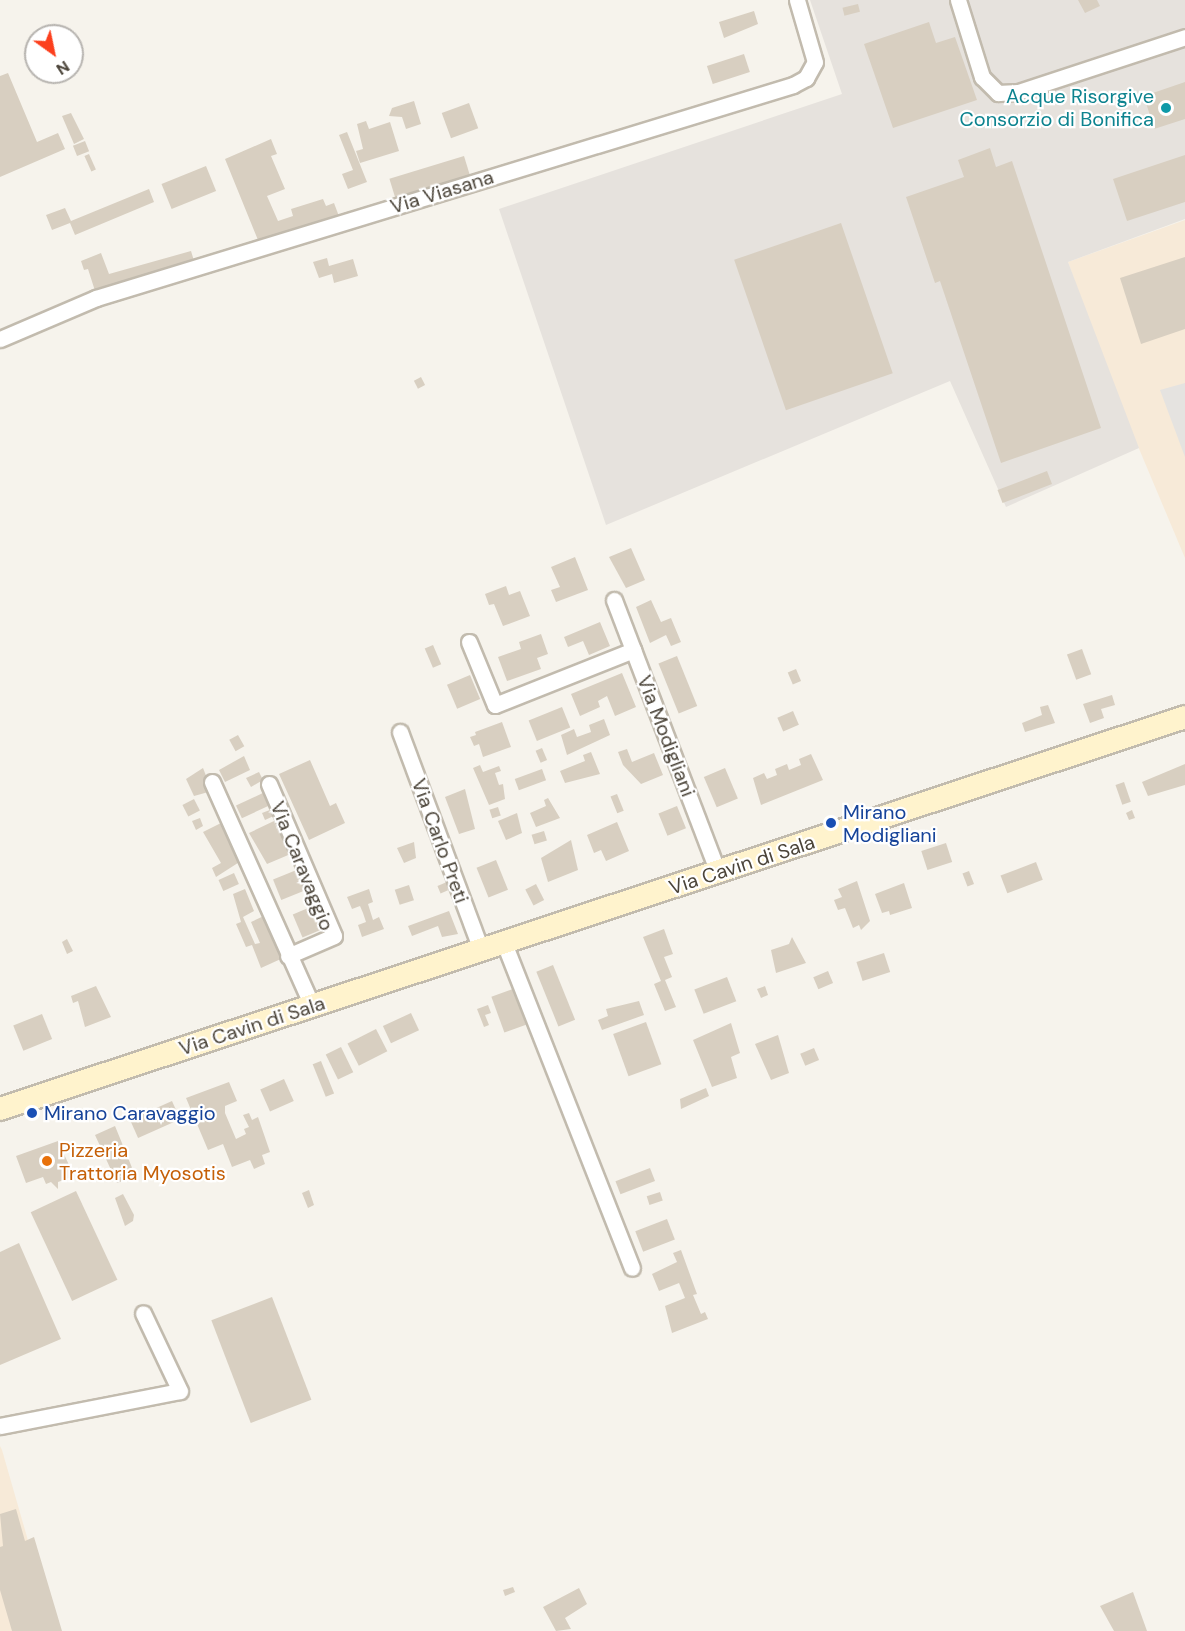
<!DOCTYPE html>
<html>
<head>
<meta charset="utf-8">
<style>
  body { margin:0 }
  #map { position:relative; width:1185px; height:1631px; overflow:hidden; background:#f6f3ec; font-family:"DM Sans",sans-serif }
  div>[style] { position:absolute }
  .commercial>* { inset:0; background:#f7ead8 }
  .industrial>* { inset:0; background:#e6e2dd }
  .parking>* { inset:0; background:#e5e3e0 }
  .building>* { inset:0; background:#d8cfc1; transform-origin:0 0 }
  .roads { filter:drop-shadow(2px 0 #c2bbae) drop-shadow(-2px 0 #c2bbae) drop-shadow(0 2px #c2bbae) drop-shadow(0 -2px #c2bbae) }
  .street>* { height:15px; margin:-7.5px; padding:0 7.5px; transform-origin:7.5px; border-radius:7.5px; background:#fff }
  .secondary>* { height:22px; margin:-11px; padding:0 11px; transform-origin:11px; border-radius:11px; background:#fff3cd }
  .dots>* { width:16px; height:16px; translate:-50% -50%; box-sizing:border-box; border:3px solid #fff; border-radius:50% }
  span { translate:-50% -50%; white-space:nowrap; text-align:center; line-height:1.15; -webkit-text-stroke:4.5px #fff; paint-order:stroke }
  .culture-label { font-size:20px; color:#0d838f }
  .right { translate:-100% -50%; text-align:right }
  .street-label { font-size:20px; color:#4b4439 }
  .transit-label { font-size:20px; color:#164399 }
  .left { translate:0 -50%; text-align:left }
  .food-label { font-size:20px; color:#c56008 }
  .north { position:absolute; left:24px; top:24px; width:60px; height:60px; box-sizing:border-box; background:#fff; border:2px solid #b7b4b0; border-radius:50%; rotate:147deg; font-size:16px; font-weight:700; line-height:24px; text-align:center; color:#4b4439 }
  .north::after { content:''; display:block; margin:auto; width:21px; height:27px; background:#fc3f1d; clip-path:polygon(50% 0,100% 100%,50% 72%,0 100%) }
</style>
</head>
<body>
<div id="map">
  <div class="commercial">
    <div style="clip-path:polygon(1185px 220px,1185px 558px,1108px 375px,1068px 262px)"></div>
    <div style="clip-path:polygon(0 1446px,2px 1450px,54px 1631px,0 1631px)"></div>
  </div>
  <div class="industrial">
    <div style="clip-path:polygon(810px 0,1185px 0,1185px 219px,1068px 262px,1139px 448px,1006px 507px,950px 381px,606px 525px,499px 209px,842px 94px)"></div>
  </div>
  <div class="parking">
    <div style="clip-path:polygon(1185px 383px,1185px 457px,1160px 390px)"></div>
  </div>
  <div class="building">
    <div style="clip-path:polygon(1078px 0,1097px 0,1100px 6px,1085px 13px)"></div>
    <div style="left:858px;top:4px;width:8px;height:16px;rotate:76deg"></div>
    <div style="clip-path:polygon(754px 11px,758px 24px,724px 38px,719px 22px)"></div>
    <div style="clip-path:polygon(929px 22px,936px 43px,955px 37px,977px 100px,893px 128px,864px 44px)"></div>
    <div style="left:744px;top:54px;width:19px;height:39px;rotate:72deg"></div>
    <div style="clip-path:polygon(8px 73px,37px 142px,58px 133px,65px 149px,0 177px,0 76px)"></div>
    <div style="clip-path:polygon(1185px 82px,1185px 119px,1154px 129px,1144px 96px)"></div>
    <div style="clip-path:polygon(414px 101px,421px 124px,406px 129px,402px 117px,389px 116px,392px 108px)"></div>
    <div style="left:469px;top:103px;width:27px;height:29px;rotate:70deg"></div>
    <div style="clip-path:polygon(71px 113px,84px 139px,74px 144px,62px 116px)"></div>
    <div style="clip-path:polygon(366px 121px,369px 129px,390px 122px,399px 151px,360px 163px,356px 151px,363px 149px,357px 124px)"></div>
    <div style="clip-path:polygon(347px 132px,367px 182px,348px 189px,342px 174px,353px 170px,339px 135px)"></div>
    <div style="clip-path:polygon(271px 139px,277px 154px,271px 156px,285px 189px,267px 196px,278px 221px,293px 216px,291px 209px,323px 199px,326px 206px,334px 203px,340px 219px,260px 245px,225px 159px)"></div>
    <div style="left:85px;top:141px;width:11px;height:13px;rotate:68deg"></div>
    <div style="clip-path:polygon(990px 148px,996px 167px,1012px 161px,1101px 428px,1001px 463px,940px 281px,935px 283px,906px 197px,964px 177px,958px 160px)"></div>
    <div style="left:89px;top:154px;width:17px;height:5px;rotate:66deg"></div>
    <div style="clip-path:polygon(1185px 155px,1185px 202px,1127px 221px,1113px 179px)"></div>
    <div style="left:464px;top:156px;width:24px;height:78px;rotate:73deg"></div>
    <div style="left:206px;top:166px;width:27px;height:48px;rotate:68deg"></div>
    <div style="clip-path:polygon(149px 189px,154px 202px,75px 235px,70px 223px,52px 230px,46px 215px,65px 208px,71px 221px)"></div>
    <div style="left:841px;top:223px;width:159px;height:113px;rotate:71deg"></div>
    <div style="clip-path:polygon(191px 251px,195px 264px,96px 294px,88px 269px,84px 270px,81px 261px,101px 253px,109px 274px)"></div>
    <div style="clip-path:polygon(1185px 257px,1185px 329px,1141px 344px,1120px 278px)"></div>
    <div style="clip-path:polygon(327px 258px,329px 266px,353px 259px,358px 276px,334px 283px,332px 274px,319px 278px,313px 262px)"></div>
    <div style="left:421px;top:377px;width:9px;height:8px;rotate:63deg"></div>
    <div style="left:1047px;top:471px;width:14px;height:53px;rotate:69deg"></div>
    <div style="clip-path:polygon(631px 548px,645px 580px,626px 588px,609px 557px)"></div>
    <div style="clip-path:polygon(575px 557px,588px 590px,556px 602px,551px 590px,560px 587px,551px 567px)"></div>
    <div style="clip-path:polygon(506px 586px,509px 595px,520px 591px,530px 616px,503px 626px,494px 604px,489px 605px,485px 594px)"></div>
    <div style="clip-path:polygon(651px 600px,661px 622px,671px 618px,681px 642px,671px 646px,666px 635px,650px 643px,636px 607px)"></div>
    <div style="clip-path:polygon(600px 622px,610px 646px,589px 655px,583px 641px,568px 647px,564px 637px)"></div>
    <div style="clip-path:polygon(541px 634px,548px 654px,537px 658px,541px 669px,507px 681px,498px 657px,521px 649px,519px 642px)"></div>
    <div style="left:433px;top:645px;width:21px;height:9px;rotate:67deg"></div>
    <div style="left:1082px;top:649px;width:27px;height:16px;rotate:70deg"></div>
    <div style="left:677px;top:656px;width:54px;height:20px;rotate:68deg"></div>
    <div style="left:796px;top:669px;width:13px;height:9px;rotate:67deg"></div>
    <div style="clip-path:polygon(622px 673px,636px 707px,615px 716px,607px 696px,598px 701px,600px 707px,580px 716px,571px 694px)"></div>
    <div style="left:470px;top:675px;width:26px;height:25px;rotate:67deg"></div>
    <div style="clip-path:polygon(1112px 695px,1115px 705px,1101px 709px,1104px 718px,1090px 723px,1083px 704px)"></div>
    <div style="clip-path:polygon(1048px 705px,1055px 723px,1025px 732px,1022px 723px,1042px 715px,1040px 707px)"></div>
    <div style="left:562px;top:707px;width:22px;height:36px;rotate:68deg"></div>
    <div style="left:793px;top:711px;width:15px;height:17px;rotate:67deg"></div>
    <div style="clip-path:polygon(604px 719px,610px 735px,567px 755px,561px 735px,574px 729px,577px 737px,591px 732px,589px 725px)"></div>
    <div style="clip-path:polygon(502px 722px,511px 747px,483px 757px,479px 744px,474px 746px,470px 737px,476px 735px,475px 732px)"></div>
    <div style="left:238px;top:735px;width:13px;height:10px;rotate:61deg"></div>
    <div style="left:542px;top:748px;width:13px;height:7px;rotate:67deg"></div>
    <div style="clip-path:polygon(627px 749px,632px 762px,654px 753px,663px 775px,641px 784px,623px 765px,618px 752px)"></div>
    <div style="clip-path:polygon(591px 752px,600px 774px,565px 783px,560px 771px,585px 761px,583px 755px)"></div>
    <div style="clip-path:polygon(811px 754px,823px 780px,761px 805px,753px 778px,764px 773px,767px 779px,777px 775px,775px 769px,787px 764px,789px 770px,801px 765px,799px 759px)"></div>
    <div style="clip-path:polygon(244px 756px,250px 770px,225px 782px,219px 770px)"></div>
    <div style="clip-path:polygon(310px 760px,330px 806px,336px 803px,345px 823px,309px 840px,279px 774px)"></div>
    <div style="clip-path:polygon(1185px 764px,1185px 785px,1148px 796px,1142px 782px)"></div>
    <div style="clip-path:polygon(480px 765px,483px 772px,499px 766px,501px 771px,495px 773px,499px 785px,503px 784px,505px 799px,489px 805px,473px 768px)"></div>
    <div style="clip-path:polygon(203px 768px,212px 791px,194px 796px,186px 779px)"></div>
    <div style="left:725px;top:768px;width:33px;height:23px;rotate:67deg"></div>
    <div style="left:542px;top:769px;width:12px;height:29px;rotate:70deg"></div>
    <div style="clip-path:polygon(259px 772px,263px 780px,251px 787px,246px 778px)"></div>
    <div style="left:1124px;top:782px;width:21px;height:9px;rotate:71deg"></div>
    <div style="clip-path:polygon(465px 789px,475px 829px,459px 834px,445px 797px)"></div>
    <div style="left:265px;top:792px;width:14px;height:32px;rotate:65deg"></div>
    <div style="left:617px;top:794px;width:18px;height:7px;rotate:68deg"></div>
    <div style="clip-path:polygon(548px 798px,560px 818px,536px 827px,530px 813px,546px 806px,544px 800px)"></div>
    <div style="left:194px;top:799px;width:13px;height:13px;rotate:63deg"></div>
    <div style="left:677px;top:806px;width:24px;height:20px;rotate:68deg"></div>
    <div style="left:498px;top:807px;width:9px;height:9px;rotate:72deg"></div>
    <div style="clip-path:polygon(275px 808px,278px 814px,265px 820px,262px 813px)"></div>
    <div style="clip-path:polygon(1132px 810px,1135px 818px,1129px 820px,1126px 813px)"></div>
    <div style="clip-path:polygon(517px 813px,522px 833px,506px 840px,498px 821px)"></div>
    <div style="clip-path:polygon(200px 818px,203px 826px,196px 830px,192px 821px)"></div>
    <div style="clip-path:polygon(274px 821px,277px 829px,281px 828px,293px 853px,267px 864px,249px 833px)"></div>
    <div style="clip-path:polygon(617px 822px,629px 851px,606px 861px,601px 850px,594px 853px,587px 835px)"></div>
    <div style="clip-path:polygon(221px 823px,241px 861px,216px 877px,212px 868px,221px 863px,203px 832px)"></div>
    <div style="left:544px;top:831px;width:10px;height:13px;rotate:73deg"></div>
    <div style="clip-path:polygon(571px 840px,578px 870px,548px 882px,541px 858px)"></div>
    <div style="clip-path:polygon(414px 842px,416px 858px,404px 863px,397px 848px)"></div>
    <div style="left:946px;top:843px;width:20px;height:26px;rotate:72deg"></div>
    <div style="left:496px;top:860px;width:32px;height:21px;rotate:68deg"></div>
    <div style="left:1036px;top:862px;width:19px;height:38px;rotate:69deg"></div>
    <div style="left:299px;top:869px;width:22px;height:28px;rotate:68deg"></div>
    <div style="left:969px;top:871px;width:14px;height:7px;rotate:69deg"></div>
    <div style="left:234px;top:873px;width:12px;height:17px;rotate:66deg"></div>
    <div style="left:454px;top:879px;width:8px;height:18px;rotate:67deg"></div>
    <div style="clip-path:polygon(857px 881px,870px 921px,861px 930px,859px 925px,853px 928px,845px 908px,838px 910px,834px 900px,842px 897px,838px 889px)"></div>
    <div style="clip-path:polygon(904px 883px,912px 908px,890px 915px,889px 911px,882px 913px,875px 894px)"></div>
    <div style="left:536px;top:884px;width:18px;height:12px;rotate:63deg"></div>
    <div style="left:409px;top:885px;width:16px;height:15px;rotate:72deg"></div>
    <div style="clip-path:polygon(245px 889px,254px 911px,243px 917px,255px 944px,260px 943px,251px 922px,266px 915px,283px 958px,261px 968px,252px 945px,246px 947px,236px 924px,241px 922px,233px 894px)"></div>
    <div style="clip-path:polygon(369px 889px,373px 902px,368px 904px,373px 920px,379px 917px,384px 929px,362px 937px,358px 925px,366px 922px,363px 913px,360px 906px,352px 909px,347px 897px)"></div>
    <div style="left:313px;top:906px;width:25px;height:22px;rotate:67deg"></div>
    <div style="clip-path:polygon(449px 911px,458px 934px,442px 937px,438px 926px,412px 936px,408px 926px)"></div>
    <div style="clip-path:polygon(664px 929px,673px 954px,664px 957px,672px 977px,665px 980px,676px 1007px,665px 1011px,654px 984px,661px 981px,643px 937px)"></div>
    <div style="clip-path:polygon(792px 937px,806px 963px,776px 973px,771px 950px,789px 944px)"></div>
    <div style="clip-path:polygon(67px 939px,73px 951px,67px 954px,62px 942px)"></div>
    <div style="left:884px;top:953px;width:20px;height:29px;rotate:72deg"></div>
    <div style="left:553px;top:965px;width:59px;height:18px;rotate:68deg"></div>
    <div style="left:828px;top:971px;width:13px;height:16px;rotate:67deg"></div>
    <div style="left:727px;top:977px;width:26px;height:35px;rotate:69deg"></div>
    <div style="clip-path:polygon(96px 986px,111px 1017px,85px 1027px,78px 1001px,73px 1003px,71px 996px)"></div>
    <div style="clip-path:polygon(765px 986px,768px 995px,761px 998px,757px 989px)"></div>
    <div style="left:513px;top:989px;width:38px;height:23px;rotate:70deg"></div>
    <div style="clip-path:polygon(639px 1001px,644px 1015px,602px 1030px,598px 1020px,608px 1016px,606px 1009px)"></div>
    <div style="clip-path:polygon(488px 1005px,491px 1013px,485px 1015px,489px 1025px,484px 1027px,477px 1009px)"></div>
    <div style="left:411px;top:1013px;width:19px;height:31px;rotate:65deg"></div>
    <div style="left:42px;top:1014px;width:27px;height:31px;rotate:68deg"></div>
    <div style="left:646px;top:1022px;width:45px;height:35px;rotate:70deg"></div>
    <div style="clip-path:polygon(731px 1023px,740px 1053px,731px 1057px,737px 1078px,712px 1087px,693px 1040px)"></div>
    <div style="left:376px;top:1029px;width:25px;height:32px;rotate:63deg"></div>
    <div style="clip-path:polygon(778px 1035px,789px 1073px,771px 1080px,755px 1044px)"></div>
    <div style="left:341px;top:1047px;width:28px;height:17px;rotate:64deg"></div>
    <div style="left:814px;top:1048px;width:13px;height:15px;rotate:67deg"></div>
    <div style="left:321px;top:1061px;width:35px;height:9px;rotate:68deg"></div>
    <div style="left:284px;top:1079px;width:24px;height:26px;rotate:66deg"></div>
    <div style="clip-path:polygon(229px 1082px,237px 1101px,225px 1106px,225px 1113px,236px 1139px,246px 1134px,244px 1129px,249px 1127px,243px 1115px,249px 1113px,252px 1120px,258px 1117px,270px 1152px,262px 1155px,265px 1164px,254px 1169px,250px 1160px,232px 1167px,223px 1144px,208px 1150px,186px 1098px)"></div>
    <div style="clip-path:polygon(706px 1088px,709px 1096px,681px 1109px,680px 1099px)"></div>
    <div style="left:172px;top:1101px;width:20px;height:46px;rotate:66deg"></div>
    <div style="clip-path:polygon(115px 1126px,135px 1175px,131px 1177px,129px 1172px,120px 1176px,123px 1181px,117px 1183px,95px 1135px)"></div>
    <div style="clip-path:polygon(58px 1141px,74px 1176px,58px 1182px,58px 1189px,51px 1182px,46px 1184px,43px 1177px,26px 1183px,16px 1156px)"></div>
    <div style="left:650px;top:1168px;width:14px;height:37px;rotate:69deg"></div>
    <div style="clip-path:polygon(309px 1190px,314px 1205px,308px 1208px,302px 1193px)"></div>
    <div style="left:76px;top:1191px;width:98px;height:50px;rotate:65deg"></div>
    <div style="left:660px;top:1192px;width:9px;height:14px;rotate:72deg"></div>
    <div style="clip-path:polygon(123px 1194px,134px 1215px,133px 1221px,125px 1226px,115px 1198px)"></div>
    <div style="left:667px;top:1219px;width:22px;height:34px;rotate:69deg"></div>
    <div style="clip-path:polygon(19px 1243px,61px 1339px,0 1365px,0 1252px)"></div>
    <div style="clip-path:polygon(681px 1250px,697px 1294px,693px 1295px,701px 1314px,705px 1312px,708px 1319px,672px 1333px,665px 1306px,685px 1298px,679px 1283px,659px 1291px,652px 1274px,677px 1262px,673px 1253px)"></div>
    <div style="left:272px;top:1297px;width:110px;height:65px;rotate:69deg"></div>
    <div style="clip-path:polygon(16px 1509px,25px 1541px,34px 1537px,62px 1631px,12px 1631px,0 1590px,0 1547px,3px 1546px,0 1514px)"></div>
    <div style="clip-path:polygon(513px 1587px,515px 1592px,505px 1596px,503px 1590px)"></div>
    <div style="clip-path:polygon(579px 1588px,587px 1604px,565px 1618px,571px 1629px,556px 1631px,543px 1607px)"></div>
    <div style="clip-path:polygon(1133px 1592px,1147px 1631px,1114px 1631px,1100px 1606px)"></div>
  </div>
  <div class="roads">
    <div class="street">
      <div style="left:958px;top:0;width:81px;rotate:72.7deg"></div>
      <div style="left:982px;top:77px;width:23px;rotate:45deg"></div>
      <div style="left:998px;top:93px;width:20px;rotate:-3deg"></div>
      <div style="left:1018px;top:92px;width:176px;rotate:-18.2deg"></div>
      <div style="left:0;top:339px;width:104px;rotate:-23.1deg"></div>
      <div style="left:96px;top:298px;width:729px;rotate:-16.99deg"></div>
      <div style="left:793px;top:85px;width:15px;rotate:-28deg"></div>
      <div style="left:806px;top:78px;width:18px;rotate:-61deg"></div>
      <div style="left:815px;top:62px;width:65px;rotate:-106.2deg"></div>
      <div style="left:614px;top:600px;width:292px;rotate:69.1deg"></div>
      <div style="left:469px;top:642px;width:68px;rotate:67.6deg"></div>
      <div style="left:495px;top:705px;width:149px;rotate:-21.7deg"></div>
      <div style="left:400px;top:732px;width:233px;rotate:69.6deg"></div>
      <div style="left:212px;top:782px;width:245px;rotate:65.9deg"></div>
      <div style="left:269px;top:784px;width:165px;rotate:66.8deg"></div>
      <div style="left:334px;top:936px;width:50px;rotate:156.5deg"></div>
      <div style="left:504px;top:943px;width:349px;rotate:68.5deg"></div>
      <div style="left:0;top:1426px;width:183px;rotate:-11deg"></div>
      <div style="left:180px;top:1391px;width:86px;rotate:-115.4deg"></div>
    </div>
    <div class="secondary">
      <div style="left:0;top:1109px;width:1248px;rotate:-18.3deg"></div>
    </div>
  </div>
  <div class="dots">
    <div style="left:1166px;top:108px;background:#0f9aa8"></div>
    <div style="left:831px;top:823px;background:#1a4fb4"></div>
    <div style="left:32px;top:1113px;background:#1a4fb4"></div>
    <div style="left:47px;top:1161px;background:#e8710a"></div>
  </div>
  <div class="culture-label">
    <span class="right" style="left:1154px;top:108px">Acque Risorgive<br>Consorzio di Bonifica</span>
  </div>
  <div class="street-label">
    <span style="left:442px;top:192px;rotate:-17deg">Via Viasana</span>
    <span style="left:666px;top:736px;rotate:69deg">Via Modigliani</span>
    <span style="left:440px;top:841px;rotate:70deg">Via Carlo Preti</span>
    <span style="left:742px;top:865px;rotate:-18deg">Via Cavin di Sala</span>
    <span style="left:302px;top:866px;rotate:68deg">Via Caravaggio</span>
    <span style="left:252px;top:1026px;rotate:-18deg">Via Cavin di Sala</span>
  </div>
  <div class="transit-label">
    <span class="left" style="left:843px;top:824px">Mirano<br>Modigliani</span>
    <span class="left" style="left:44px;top:1113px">Mirano Caravaggio</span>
  </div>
  <div class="food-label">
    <span class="left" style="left:59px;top:1162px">Pizzeria<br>Trattoria Myosotis</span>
  </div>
  <div class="north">N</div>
</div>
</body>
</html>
